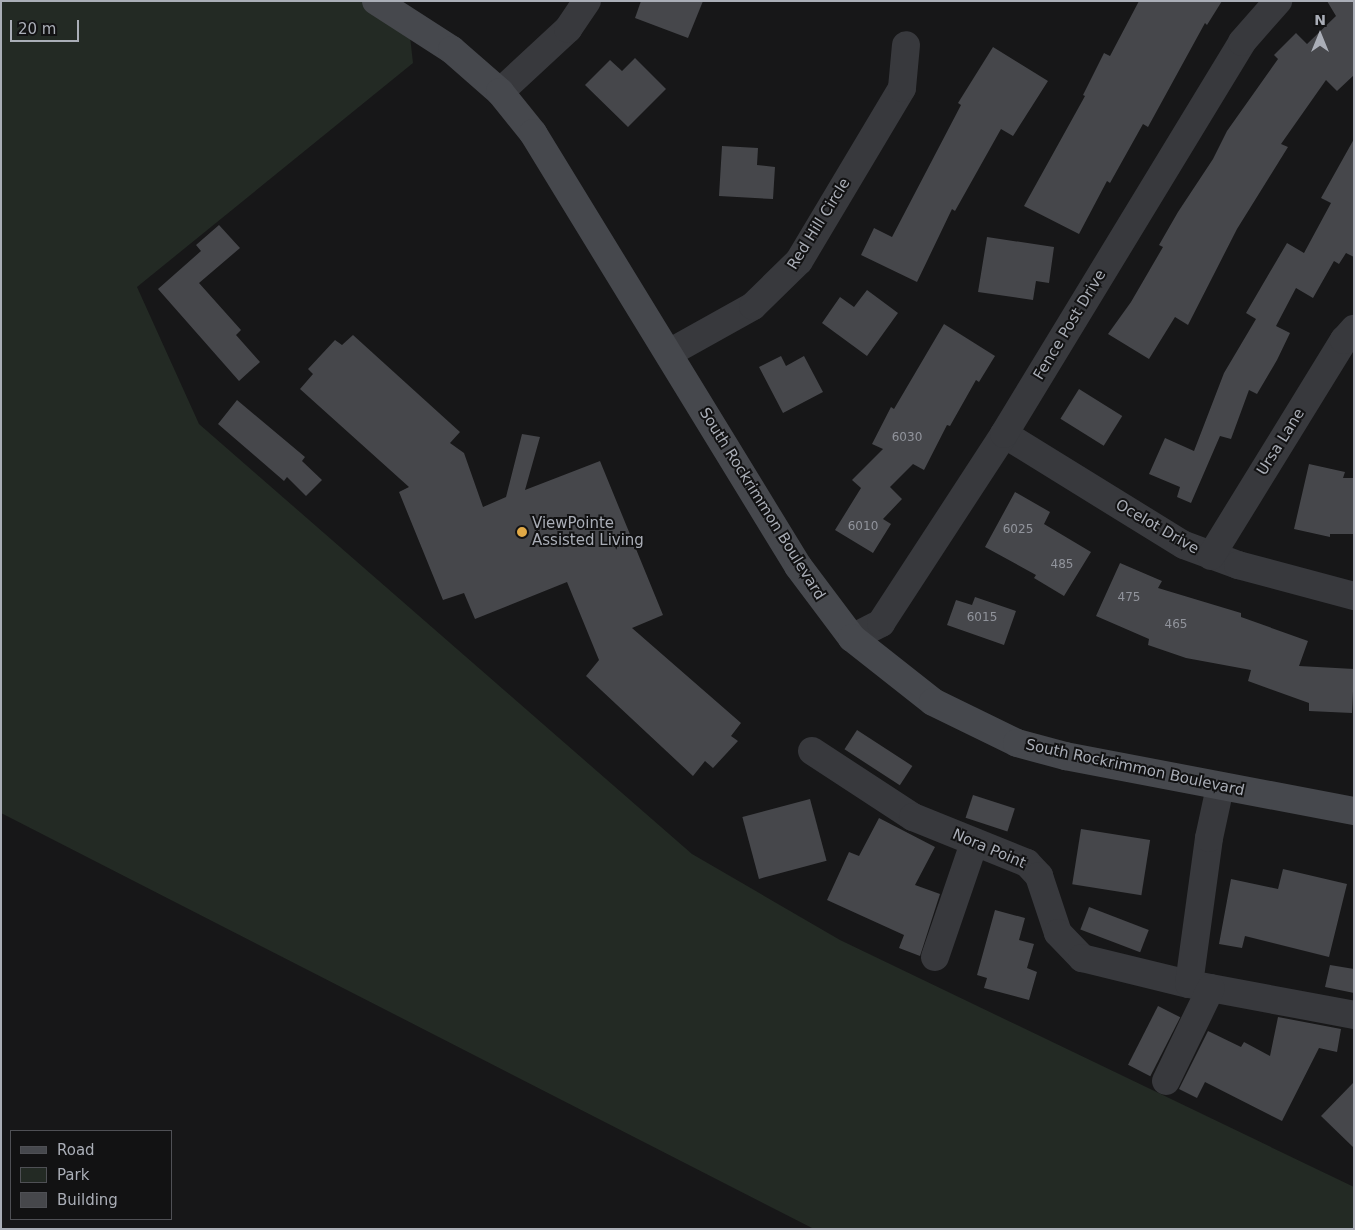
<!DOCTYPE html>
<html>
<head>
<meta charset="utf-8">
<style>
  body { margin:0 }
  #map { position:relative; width:1355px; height:1230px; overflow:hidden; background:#171718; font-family:"DejaVu Sans",sans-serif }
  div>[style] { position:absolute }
  .green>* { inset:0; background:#232a24 }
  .building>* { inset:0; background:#46474b; transform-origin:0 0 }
  .street>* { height:28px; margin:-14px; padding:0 14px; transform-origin:14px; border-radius:14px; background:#38393d }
  .secondary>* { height:28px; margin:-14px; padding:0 14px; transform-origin:14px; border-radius:14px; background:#46484d }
  .dots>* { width:14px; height:14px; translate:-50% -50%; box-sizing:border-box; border:2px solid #121213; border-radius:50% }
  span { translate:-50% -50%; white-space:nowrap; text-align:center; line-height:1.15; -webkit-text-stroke:4px #121213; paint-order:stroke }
  .number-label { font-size:12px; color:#91949c }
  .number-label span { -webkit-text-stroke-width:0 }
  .street-label { font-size:15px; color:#aaaeb7 }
  .poi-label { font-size:15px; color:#aaaeb7 }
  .left { translate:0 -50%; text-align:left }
  .frame { position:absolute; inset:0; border:2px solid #aaaeb7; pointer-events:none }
  .legend { position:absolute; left:10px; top:1130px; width:162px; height:90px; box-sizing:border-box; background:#121213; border:1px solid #4f5055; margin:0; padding:6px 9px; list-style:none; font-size:15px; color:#aaaeb7 }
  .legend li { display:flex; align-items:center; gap:10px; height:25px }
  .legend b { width:25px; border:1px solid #4f5055 }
  .north { position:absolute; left:1295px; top:10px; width:50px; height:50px; -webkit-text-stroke:4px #121213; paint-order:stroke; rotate:0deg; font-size:14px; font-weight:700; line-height:20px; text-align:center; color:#aaaeb7 }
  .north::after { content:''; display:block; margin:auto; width:18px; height:22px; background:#aaaeb7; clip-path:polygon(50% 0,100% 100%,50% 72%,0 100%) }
  .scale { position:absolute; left:10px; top:20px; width:69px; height:22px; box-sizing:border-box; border:2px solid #aaaeb7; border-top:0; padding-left:6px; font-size:15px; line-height:18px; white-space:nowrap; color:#aaaeb7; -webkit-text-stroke:4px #121213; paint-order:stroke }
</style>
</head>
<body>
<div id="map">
  <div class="green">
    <div style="clip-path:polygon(1px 1px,376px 1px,408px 19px,413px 63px,137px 287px,199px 424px,692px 854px,840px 940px,1354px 1187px,1354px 1229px,814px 1229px,1px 813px)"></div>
  </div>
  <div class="building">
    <div style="clip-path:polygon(641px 1px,703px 1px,688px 38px,635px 18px)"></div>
    <div style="clip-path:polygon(1139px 1px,1222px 1px,1207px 25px,1205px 23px,1148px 127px,1143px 124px,1110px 183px,1107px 181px,1079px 234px,1024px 206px,1085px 96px,1083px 95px,1104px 53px,1110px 56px)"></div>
    <div style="clip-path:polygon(1327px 1px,1354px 1px,1354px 75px,1337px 91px,1326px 80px,1281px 144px,1288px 147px,1237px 229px,1188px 325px,1175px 317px,1149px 359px,1108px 334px,1131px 302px,1163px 247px,1159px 245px,1178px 212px,1213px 159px,1227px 131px,1278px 59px,1274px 55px,1296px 33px,1307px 44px,1336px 16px)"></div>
    <div style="clip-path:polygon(993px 47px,1048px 81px,1013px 136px,1001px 129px,955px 211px,952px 209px,917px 282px,861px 255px,874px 228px,892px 237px,961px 105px,958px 103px)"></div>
    <div style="clip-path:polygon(635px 58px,666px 89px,628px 127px,585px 85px,610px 60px,622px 71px)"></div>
    <div style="clip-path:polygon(1354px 139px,1354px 257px,1346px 253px,1339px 264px,1334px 261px,1313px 298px,1296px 288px,1276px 326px,1290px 333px,1277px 360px,1257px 394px,1249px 390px,1231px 439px,1220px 436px,1191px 503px,1177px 497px,1180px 487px,1149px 474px,1165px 438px,1194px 451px,1224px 373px,1256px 319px,1246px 313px,1287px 243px,1304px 253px,1331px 203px,1321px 198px)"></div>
    <div style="clip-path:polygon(722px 146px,758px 148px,757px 165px,775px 167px,773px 199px,719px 196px)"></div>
    <div style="clip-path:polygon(219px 225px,240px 248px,199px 283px,241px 330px,236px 335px,260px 362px,239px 381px,158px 289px,201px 251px,196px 245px)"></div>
    <div style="clip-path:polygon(987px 237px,1054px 247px,1049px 283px,1036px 281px,1033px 300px,978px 292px)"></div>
    <div style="clip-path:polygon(867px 290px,898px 313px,867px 356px,822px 323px,840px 297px,854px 307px)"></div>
    <div style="clip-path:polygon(944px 324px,995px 356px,979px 382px,976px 380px,950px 426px,947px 425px,924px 470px,913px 464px,890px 487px,902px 499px,883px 519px,891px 524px,873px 553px,835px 530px,861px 488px,852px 480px,883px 449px,872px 444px,891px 407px,894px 409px)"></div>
    <div style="clip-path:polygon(353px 335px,460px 432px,450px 443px,464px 453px,483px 507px,506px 497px,522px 434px,540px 437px,525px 490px,600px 461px,663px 615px,632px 628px,741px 723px,731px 736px,738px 741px,713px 768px,705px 761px,693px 776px,586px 676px,599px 660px,567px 582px,475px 619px,464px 593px,443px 600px,399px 492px,409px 487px,300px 389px,313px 374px,308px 369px,335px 340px,342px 345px)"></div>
    <div style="clip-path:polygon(781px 356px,786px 366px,804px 356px,823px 392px,783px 413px,759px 367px)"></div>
    <div style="left:1079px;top:389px;width:51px;height:35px;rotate:32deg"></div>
    <div style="clip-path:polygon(237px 400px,305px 457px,302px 461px,322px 480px,306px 496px,287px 477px,284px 481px,218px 424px)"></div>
    <div style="clip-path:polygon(1309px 464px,1345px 472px,1343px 478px,1354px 478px,1354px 534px,1330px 534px,1330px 537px,1294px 529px)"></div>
    <div style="clip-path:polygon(1015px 492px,1050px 512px,1044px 524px,1091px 552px,1064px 596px,1034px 578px,1036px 575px,985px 547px)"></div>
    <div style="clip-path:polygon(1120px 563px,1162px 581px,1158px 588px,1241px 613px,1241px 617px,1308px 641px,1299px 666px,1354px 669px,1352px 713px,1309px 711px,1309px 703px,1248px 681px,1251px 670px,1186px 658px,1148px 645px,1149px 639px,1096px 616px)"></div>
    <div style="clip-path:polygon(975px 597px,1016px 611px,1004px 645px,947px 625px,956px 600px,972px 605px)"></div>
    <div style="left:857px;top:730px;width:66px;height:23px;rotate:33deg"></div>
    <div style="left:973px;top:795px;width:44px;height:24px;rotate:18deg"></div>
    <div style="left:810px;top:799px;width:64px;height:70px;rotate:75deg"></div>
    <div style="clip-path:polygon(879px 818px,935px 847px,915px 885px,940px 894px,920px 956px,899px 948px,904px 935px,827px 900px,849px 852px,859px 856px)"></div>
    <div style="left:1081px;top:829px;width:70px;height:56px;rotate:9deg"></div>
    <div style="clip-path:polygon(1283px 869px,1347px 884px,1329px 957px,1245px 936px,1242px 948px,1219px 944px,1231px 879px,1278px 889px)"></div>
    <div style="left:1089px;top:907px;width:64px;height:24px;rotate:21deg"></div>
    <div style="clip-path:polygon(995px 910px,1025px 918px,1019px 940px,1034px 944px,1027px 968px,1037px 972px,1029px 1000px,984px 988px,987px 978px,977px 975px)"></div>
    <div style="clip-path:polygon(1330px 965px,1354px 969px,1354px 993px,1325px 987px)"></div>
    <div style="left:1158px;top:1006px;width:25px;height:66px;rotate:27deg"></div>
    <div style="clip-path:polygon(1278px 1017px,1341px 1029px,1337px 1052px,1319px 1048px,1282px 1121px,1205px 1082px,1197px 1098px,1179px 1089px,1208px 1031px,1241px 1047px,1244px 1042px,1270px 1056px)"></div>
    <div style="clip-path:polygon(1354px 1082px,1354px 1148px,1321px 1116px)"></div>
  </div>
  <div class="street">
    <div style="left:500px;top:92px;width:93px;rotate:-42.8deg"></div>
    <div style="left:568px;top:29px;width:34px;rotate:-56deg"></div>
    <div style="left:669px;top:353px;width:96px;rotate:-29.2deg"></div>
    <div style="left:753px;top:306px;width:64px;rotate:-44.4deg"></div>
    <div style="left:799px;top:261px;width:201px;rotate:-59.2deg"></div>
    <div style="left:902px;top:88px;width:43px;rotate:-84.7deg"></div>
    <div style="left:1004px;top:434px;width:211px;rotate:31.7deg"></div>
    <div style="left:1184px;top:545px;width:58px;rotate:20.3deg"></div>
    <div style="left:1238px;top:565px;width:120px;rotate:15deg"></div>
    <div style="left:1211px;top:556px;width:254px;rotate:-58.4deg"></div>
    <div style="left:1344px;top:340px;width:15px;rotate:-48deg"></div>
    <div style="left:852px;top:638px;width:33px;rotate:-27deg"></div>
    <div style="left:881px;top:623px;width:225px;rotate:-56.9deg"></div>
    <div style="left:1004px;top:434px;width:459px;rotate:-58.7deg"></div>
    <div style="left:1242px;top:42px;width:55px;rotate:-48.7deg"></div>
    <div style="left:812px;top:751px;width:121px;rotate:33.2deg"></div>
    <div style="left:913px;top:817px;width:123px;rotate:22deg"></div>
    <div style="left:1027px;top:863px;width:18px;rotate:47deg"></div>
    <div style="left:1039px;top:876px;width:60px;rotate:71.6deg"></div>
    <div style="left:1058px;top:933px;width:35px;rotate:46deg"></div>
    <div style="left:1082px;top:958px;width:110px;rotate:13.7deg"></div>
    <div style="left:1189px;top:984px;width:168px;rotate:10.6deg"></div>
    <div style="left:935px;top:957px;width:120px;rotate:-71.1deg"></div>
    <div style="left:1189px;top:984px;width:147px;rotate:-82.2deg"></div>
    <div style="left:1209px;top:838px;width:52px;rotate:-77.8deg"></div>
    <div style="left:1166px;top:1081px;width:103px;rotate:-64.2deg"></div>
  </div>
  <div class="secondary">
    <div style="left:376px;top:1px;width:90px;rotate:32.8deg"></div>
    <div style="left:452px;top:50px;width:64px;rotate:41.2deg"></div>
    <div style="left:500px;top:92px;width:53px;rotate:51.2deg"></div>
    <div style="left:533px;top:133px;width:508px;rotate:58.53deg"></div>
    <div style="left:798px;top:566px;width:90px;rotate:53.1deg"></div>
    <div style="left:852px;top:638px;width:103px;rotate:38.3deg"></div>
    <div style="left:933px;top:702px;width:93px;rotate:26deg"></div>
    <div style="left:1017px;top:743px;width:50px;rotate:15.2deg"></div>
    <div style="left:1065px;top:756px;width:294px;rotate:10.8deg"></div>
  </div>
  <div class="dots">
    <div style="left:522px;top:532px;background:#e1a946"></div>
  </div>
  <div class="number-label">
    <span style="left:907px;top:438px">6030</span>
    <span style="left:863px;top:527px">6010</span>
    <span style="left:1018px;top:530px">6025</span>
    <span style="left:1062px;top:565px">485</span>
    <span style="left:1129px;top:598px">475</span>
    <span style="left:982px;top:618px">6015</span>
    <span style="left:1176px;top:625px">465</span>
  </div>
  <div class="street-label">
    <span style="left:819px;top:224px;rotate:-58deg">Red Hill Circle</span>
    <span style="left:1070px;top:325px;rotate:-59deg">Fence Post Drive</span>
    <span style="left:1281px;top:442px;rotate:-58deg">Ursa Lane</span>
    <span style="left:762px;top:504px;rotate:58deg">South Rockrimmon Boulevard</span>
    <span style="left:1157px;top:527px;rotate:30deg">Ocelot Drive</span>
    <span style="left:1135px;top:768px;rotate:12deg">South Rockrimmon Boulevard</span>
    <span style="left:989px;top:849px;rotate:23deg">Nora Point</span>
  </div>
  <div class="poi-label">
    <span class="left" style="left:532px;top:532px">ViewPointe<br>Assisted Living</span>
  </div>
  <div class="frame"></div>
  <ul class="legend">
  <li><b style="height:6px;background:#46484d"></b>Road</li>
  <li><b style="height:14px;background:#232a24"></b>Park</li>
  <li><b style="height:14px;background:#46474b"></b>Building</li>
  </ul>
  <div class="north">N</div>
  <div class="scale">20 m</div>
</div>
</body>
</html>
